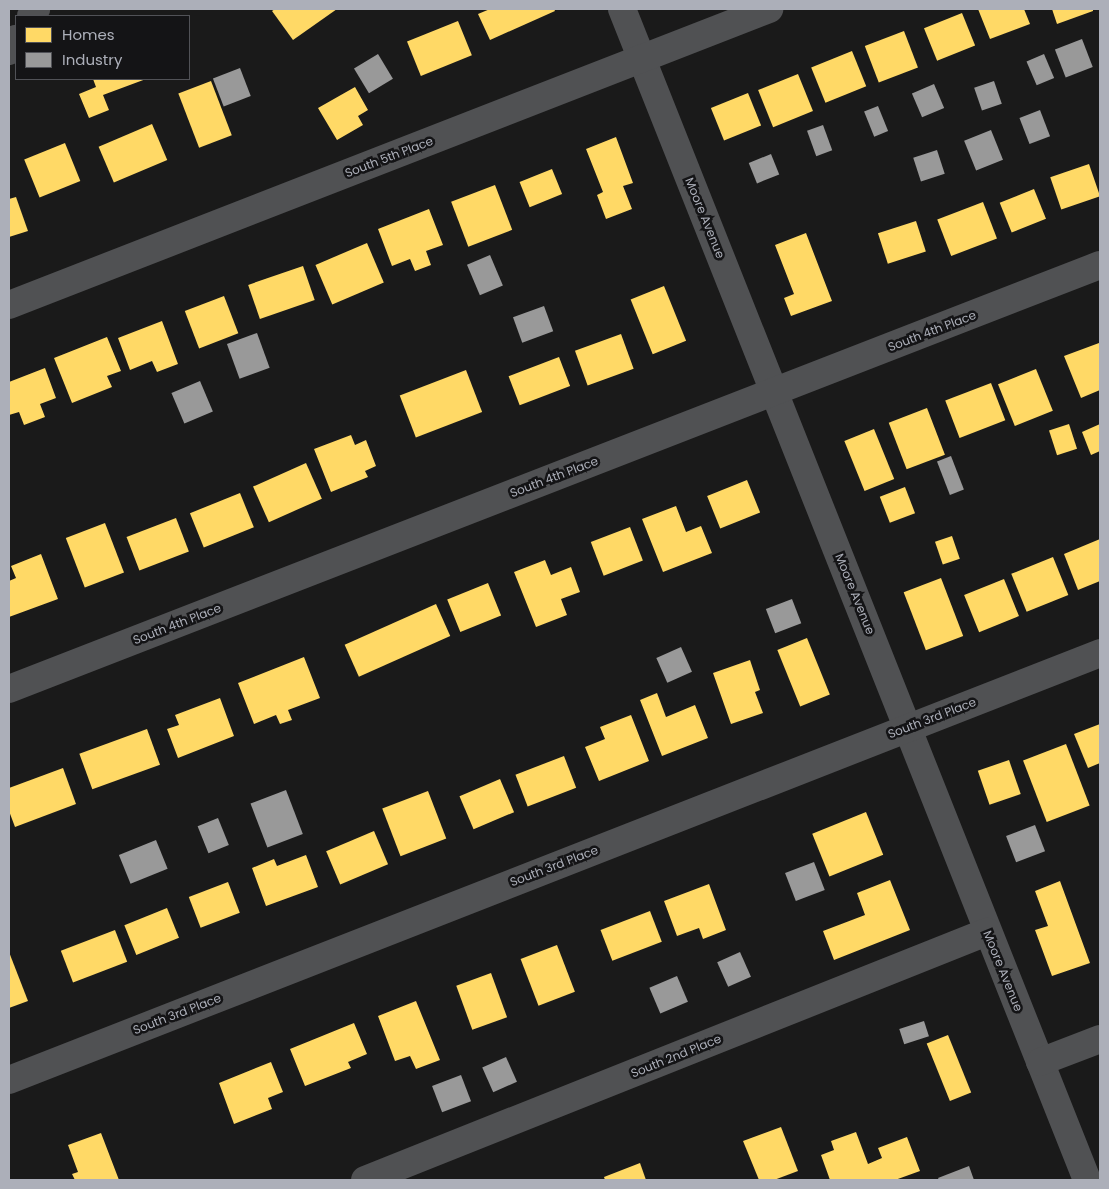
<!DOCTYPE html>
<html>
<head>
<meta charset="utf-8">
<style>
  body { margin:0 }
  #map { position:relative; width:1109px; height:1189px; overflow:hidden; background:#1a1a1a; font-family:Poppins,sans-serif }
  div>[style] { position:absolute }
  .homes>* { inset:0; background:#ffd966; transform-origin:0 0 }
  .industry>* { inset:0; background:#999; transform-origin:0 0 }
  .minor>* { height:28px; margin:-14px; padding:0 14px; transform-origin:14px; border-radius:14px; background:#505153 }
  .tertiary>* { height:28px; margin:-14px; padding:0 14px; transform-origin:14px; border-radius:14px; background:#505153 }
  span { translate:-50% -50%; white-space:nowrap; text-align:center; line-height:1.15; -webkit-text-stroke:5px #141416; paint-order:stroke }
  .street-label { font-size:12px; color:#acafb9 }
  .frame { position:absolute; inset:0; border:10px solid #acafb9; pointer-events:none }
  .legend { position:absolute; left:15px; top:15px; width:175px; height:65px; box-sizing:border-box; background:#141416; border:1px solid #515257; margin:0; padding:6px 9px; list-style:none; font-size:15px; color:#acafb9 }
  .legend li { display:flex; align-items:center; gap:10px; height:25px }
  .legend b { width:25px; border:1px solid #515257 }
</style>
</head>
<body>
<div id="map">
  <div class="homes">
    <div style="clip-path:polygon(275px 9px,337px 9px,293px 40px,272px 11px)"></div>
    <div style="clip-path:polygon(490px 9px,554px 9px,555px 11px,490px 40px,478px 14px)"></div>
    <div style="clip-path:polygon(978px 9px,1024px 9px,1030px 24px,990px 39px)"></div>
    <div style="clip-path:polygon(1052px 9px,1093px 9px,1093px 11px,1057px 24px)"></div>
    <div style="left:962px;top:13px;width:35px;height:41px;rotate:68deg"></div>
    <div style="left:458px;top:21px;width:37px;height:55px;rotate:68deg"></div>
    <div style="left:904px;top:31px;width:39px;height:42px;rotate:69deg"></div>
    <div style="left:852px;top:51px;width:38px;height:44px;rotate:68deg"></div>
    <div style="left:798px;top:74px;width:40px;height:43px;rotate:68deg"></div>
    <div style="clip-path:polygon(93px 79px,146px 79px,103px 95px,109px 110px,89px 118px,79px 94px,96px 87px)"></div>
    <div style="left:211px;top:81px;width:58px;height:35px;rotate:69deg"></div>
    <div style="clip-path:polygon(355px 87px,368px 110px,358px 116px,363px 125px,337px 140px,318px 108px)"></div>
    <div style="left:748px;top:93px;width:35px;height:40px;rotate:68deg"></div>
    <div style="left:152px;top:124px;width:39px;height:58px;rotate:67deg"></div>
    <div style="clip-path:polygon(616px 137px,633px 183px,623px 186px,632px 209px,606px 219px,597px 195px,603px 192px,586px 149px)"></div>
    <div style="left:65px;top:143px;width:41px;height:44px;rotate:68deg"></div>
    <div style="left:1089px;top:164px;width:34px;height:41px;rotate:71deg"></div>
    <div style="left:552px;top:169px;width:27px;height:35px;rotate:68deg"></div>
    <div style="left:495px;top:185px;width:48px;height:47px;rotate:69deg"></div>
    <div style="left:1034px;top:189px;width:32px;height:37px;rotate:68deg"></div>
    <div style="clip-path:polygon(16px 197px,28px 231px,9px 237px,9px 199px)"></div>
    <div style="left:983px;top:202px;width:39px;height:49px;rotate:69deg"></div>
    <div style="clip-path:polygon(429px 209px,443px 245px,426px 251px,431px 265px,415px 271px,410px 259px,392px 266px,378px 229px)"></div>
    <div style="left:916px;top:221px;width:32px;height:40px;rotate:72deg"></div>
    <div style="clip-path:polygon(806px 233px,832px 301px,791px 316px,784px 298px,794px 294px,775px 245px)"></div>
    <div style="left:367px;top:243px;width:43px;height:56px;rotate:67deg"></div>
    <div style="left:303px;top:266px;width:36px;height:58px;rotate:71deg"></div>
    <div style="left:664px;top:286px;width:59px;height:36px;rotate:68deg"></div>
    <div style="left:224px;top:296px;width:40px;height:42px;rotate:69deg"></div>
    <div style="clip-path:polygon(162px 321px,178px 364px,157px 372px,152px 361px,130px 370px,118px 338px)"></div>
    <div style="left:621px;top:334px;width:37px;height:49px;rotate:70deg"></div>
    <div style="clip-path:polygon(107px 337px,121px 371px,107px 376px,112px 387px,72px 403px,54px 358px)"></div>
    <div style="clip-path:polygon(1099px 343px,1100px 390px,1081px 398px,1064px 356px)"></div>
    <div style="left:559px;top:357px;width:31px;height:54px;rotate:69deg"></div>
    <div style="clip-path:polygon(45px 368px,56px 398px,40px 404px,45px 417px,24px 425px,19px 412px,9px 415px,9px 382px)"></div>
    <div style="left:1036px;top:369px;width:45px;height:41px;rotate:68deg"></div>
    <div style="left:466px;top:370px;width:45px;height:71px;rotate:69deg"></div>
    <div style="left:991px;top:383px;width:40px;height:49px;rotate:69deg"></div>
    <div style="left:927px;top:408px;width:50px;height:41px;rotate:69deg"></div>
    <div style="left:1069px;top:424px;width:26px;height:21px;rotate:72deg"></div>
    <div style="clip-path:polygon(1100px 424px,1100px 451px,1091px 455px,1082px 432px)"></div>
    <div style="left:874px;top:429px;width:54px;height:32px;rotate:68deg"></div>
    <div style="clip-path:polygon(351px 435px,355px 445px,366px 440px,376px 466px,365px 471px,368px 477px,331px 492px,314px 449px)"></div>
    <div style="left:306px;top:463px;width:39px;height:58px;rotate:66deg"></div>
    <div style="left:747px;top:480px;width:35px;height:43px;rotate:68deg"></div>
    <div style="left:905px;top:487px;width:28px;height:27px;rotate:69deg"></div>
    <div style="left:240px;top:493px;width:37px;height:54px;rotate:68deg"></div>
    <div style="clip-path:polygon(676px 506px,686px 532px,701px 526px,712px 553px,663px 572px,642px 519px)"></div>
    <div style="left:176px;top:518px;width:36px;height:53px;rotate:69deg"></div>
    <div style="left:105px;top:523px;width:53px;height:42px;rotate:69deg"></div>
    <div style="left:630px;top:527px;width:36px;height:42px;rotate:69deg"></div>
    <div style="left:952px;top:536px;width:24px;height:18px;rotate:71deg"></div>
    <div style="clip-path:polygon(1100px 539px,1100px 581px,1078px 590px,1064px 554px)"></div>
    <div style="clip-path:polygon(41px 554px,58px 599px,9px 617px,9px 581px,16px 578px,11px 566px)"></div>
    <div style="left:1053px;top:557px;width:41px;height:45px;rotate:68deg"></div>
    <div style="clip-path:polygon(545px 560px,551px 575px,571px 567px,580px 592px,561px 599px,567px 615px,536px 627px,514px 572px)"></div>
    <div style="left:941px;top:578px;width:62px;height:40px;rotate:69deg"></div>
    <div style="left:1004px;top:579px;width:40px;height:43px;rotate:68deg"></div>
    <div style="left:488px;top:583px;width:35px;height:44px;rotate:68deg"></div>
    <div style="left:436px;top:604px;width:35px;height:100px;rotate:66deg"></div>
    <div style="left:807px;top:638px;width:61px;height:32px;rotate:68deg"></div>
    <div style="clip-path:polygon(304px 657px,320px 698px,288px 710px,292px 720px,280px 724px,276px 715px,254px 724px,238px 683px)"></div>
    <div style="clip-path:polygon(750px 660px,760px 690px,755px 692px,763px 713px,731px 724px,713px 673px)"></div>
    <div style="clip-path:polygon(657px 693px,666px 717px,695px 705px,708px 738px,662px 756px,640px 700px)"></div>
    <div style="clip-path:polygon(220px 698px,234px 736px,178px 758px,167px 729px,179px 725px,175px 715px)"></div>
    <div style="clip-path:polygon(631px 715px,649px 761px,599px 781px,585px 747px,605px 739px,600px 727px)"></div>
    <div style="clip-path:polygon(1100px 724px,1100px 763px,1088px 768px,1074px 734px)"></div>
    <div style="left:147px;top:729px;width:38px;height:72px;rotate:70deg"></div>
    <div style="left:1066px;top:744px;width:66px;height:46px;rotate:69deg"></div>
    <div style="left:564px;top:756px;width:34px;height:52px;rotate:69deg"></div>
    <div style="left:1009px;top:760px;width:36px;height:33px;rotate:71deg"></div>
    <div style="clip-path:polygon(63px 768px,76px 804px,15px 827px,9px 811px,9px 788px)"></div>
    <div style="left:500px;top:779px;width:36px;height:44px;rotate:67deg"></div>
    <div style="left:428px;top:791px;width:51px;height:49px;rotate:69deg"></div>
    <div style="left:866px;top:812px;width:46px;height:58px;rotate:68deg"></div>
    <div style="left:374px;top:831px;width:36px;height:52px;rotate:67deg"></div>
    <div style="clip-path:polygon(306px 855px,318px 887px,266px 906px,252px 868px,274px 859px,277px 866px)"></div>
    <div style="clip-path:polygon(890px 880px,910px 930px,834px 960px,823px 931px,865px 915px,857px 893px)"></div>
    <div style="clip-path:polygon(1060px 881px,1090px 963px,1052px 976px,1035px 930px,1048px 926px,1035px 891px)"></div>
    <div style="left:228px;top:882px;width:33px;height:42px;rotate:69deg"></div>
    <div style="clip-path:polygon(709px 884px,726px 930px,703px 939px,699px 928px,677px 936px,664px 901px)"></div>
    <div style="left:167px;top:908px;width:32px;height:46px;rotate:68deg"></div>
    <div style="left:650px;top:911px;width:33px;height:53px;rotate:69deg"></div>
    <div style="left:115px;top:930px;width:34px;height:58px;rotate:69deg"></div>
    <div style="left:557px;top:945px;width:50px;height:39px;rotate:69deg"></div>
    <div style="clip-path:polygon(9px 952px,28px 1001px,9px 1008px)"></div>
    <div style="left:491px;top:973px;width:47px;height:37px;rotate:70deg"></div>
    <div style="clip-path:polygon(416px 1001px,440px 1060px,416px 1069px,410px 1056px,395px 1061px,378px 1016px)"></div>
    <div style="clip-path:polygon(354px 1023px,367px 1054px,348px 1062px,351px 1068px,305px 1086px,290px 1049px)"></div>
    <div style="left:948px;top:1035px;width:62px;height:23px;rotate:68deg"></div>
    <div style="clip-path:polygon(271px 1062px,283px 1092px,268px 1098px,272px 1109px,234px 1124px,219px 1083px)"></div>
    <div style="clip-path:polygon(781px 1127px,798px 1171px,774px 1180px,759px 1180px,743px 1141px)"></div>
    <div style="clip-path:polygon(856px 1132px,868px 1164px,882px 1158px,878px 1148px,907px 1137px,920px 1171px,895px 1180px,830px 1180px,821px 1155px,834px 1150px,831px 1141px)"></div>
    <div style="clip-path:polygon(101px 1133px,119px 1180px,75px 1180px,72px 1174px,78px 1172px,68px 1145px)"></div>
    <div style="clip-path:polygon(640px 1163px,646px 1180px,605px 1180px,604px 1177px)"></div>
  </div>
  <div class="industry">
    <div style="left:1082px;top:39px;width:30px;height:29px;rotate:69deg"></div>
    <div style="left:378px;top:54px;width:29px;height:28px;rotate:59deg"></div>
    <div style="left:1044px;top:54px;width:26px;height:19px;rotate:67deg"></div>
    <div style="left:240px;top:68px;width:30px;height:29px;rotate:69deg"></div>
    <div style="left:994px;top:81px;width:24px;height:21px;rotate:71deg"></div>
    <div style="left:934px;top:84px;width:26px;height:24px;rotate:67deg"></div>
    <div style="left:878px;top:106px;width:27px;height:15px;rotate:68deg"></div>
    <div style="left:1040px;top:110px;width:28px;height:22px;rotate:69deg"></div>
    <div style="left:823px;top:125px;width:27px;height:17px;rotate:70deg"></div>
    <div style="left:991px;top:130px;width:32px;height:29px;rotate:68deg"></div>
    <div style="left:937px;top:150px;width:25px;height:25px;rotate:72deg"></div>
    <div style="left:771px;top:154px;width:22px;height:24px;rotate:68deg"></div>
    <div style="left:490px;top:255px;width:33px;height:25px;rotate:67deg"></div>
    <div style="left:544px;top:306px;width:27px;height:33px;rotate:70deg"></div>
    <div style="left:257px;top:333px;width:37px;height:32px;rotate:70deg"></div>
    <div style="left:200px;top:381px;width:33px;height:31px;rotate:67deg"></div>
    <div style="left:951px;top:456px;width:36px;height:15px;rotate:69deg"></div>
    <div style="left:792px;top:599px;width:26px;height:28px;rotate:69deg"></div>
    <div style="left:681px;top:647px;width:27px;height:27px;rotate:66deg"></div>
    <div style="left:286px;top:790px;width:47px;height:38px;rotate:69deg"></div>
    <div style="left:218px;top:818px;width:29px;height:22px;rotate:68deg"></div>
    <div style="left:1035px;top:825px;width:28px;height:31px;rotate:69deg"></div>
    <div style="left:156px;top:840px;width:31px;height:40px;rotate:68deg"></div>
    <div style="left:814px;top:862px;width:30px;height:31px;rotate:69deg"></div>
    <div style="left:740px;top:952px;width:27px;height:25px;rotate:66deg"></div>
    <div style="left:677px;top:976px;width:28px;height:30px;rotate:67deg"></div>
    <div style="left:924px;top:1021px;width:16px;height:26px;rotate:72deg"></div>
    <div style="left:506px;top:1057px;width:27px;height:26px;rotate:66deg"></div>
    <div style="left:461px;top:1075px;width:28px;height:31px;rotate:69deg"></div>
    <div style="clip-path:polygon(969px 1166px,974px 1180px,939px 1180px,938px 1178px)"></div>
  </div>
  <div class="minor">
    <div style="left:622px;top:9px;width:1260px;rotate:68.34deg"></div>
    <div style="left:9px;top:305px;width:816px;rotate:-21.28deg"></div>
    <div style="left:9px;top:689px;width:1170px;rotate:-21.24deg"></div>
    <div style="left:1040px;top:1062px;width:64px;rotate:-21deg"></div>
    <div style="left:9px;top:1080px;width:1172px;rotate:-21.37deg"></div>
    <div style="left:365px;top:1180px;width:670px;rotate:-21.74deg"></div>
  </div>
  <div class="tertiary">
    <div style="left:31px;top:16px;width:9px;rotate:-54deg"></div>
    <div style="left:9px;top:51px;width:14px;rotate:-60deg"></div>
  </div>
  <div class="street-label">
    <span style="left:389px;top:157px;rotate:-21deg">South 5th Place</span>
    <span style="left:705px;top:218px;rotate:68deg">Moore Avenue</span>
    <span style="left:932px;top:331px;rotate:-21deg">South 4th Place</span>
    <span style="left:554px;top:477px;rotate:-21deg">South 4th Place</span>
    <span style="left:855px;top:594px;rotate:68deg">Moore Avenue</span>
    <span style="left:177px;top:624px;rotate:-21deg">South 4th Place</span>
    <span style="left:932px;top:718px;rotate:-21deg">South 3rd Place</span>
    <span style="left:554px;top:866px;rotate:-21deg">South 3rd Place</span>
    <span style="left:1003px;top:971px;rotate:68deg">Moore Avenue</span>
    <span style="left:177px;top:1014px;rotate:-21deg">South 3rd Place</span>
    <span style="left:676px;top:1056px;rotate:-22deg">South 2nd Place</span>
  </div>
  <div class="frame"></div>
  <ul class="legend">
  <li><b style="height:14px;background:#ffd966"></b>Homes</li>
  <li><b style="height:14px;background:#999"></b>Industry</li>
  </ul>
</div>
</body>
</html>
